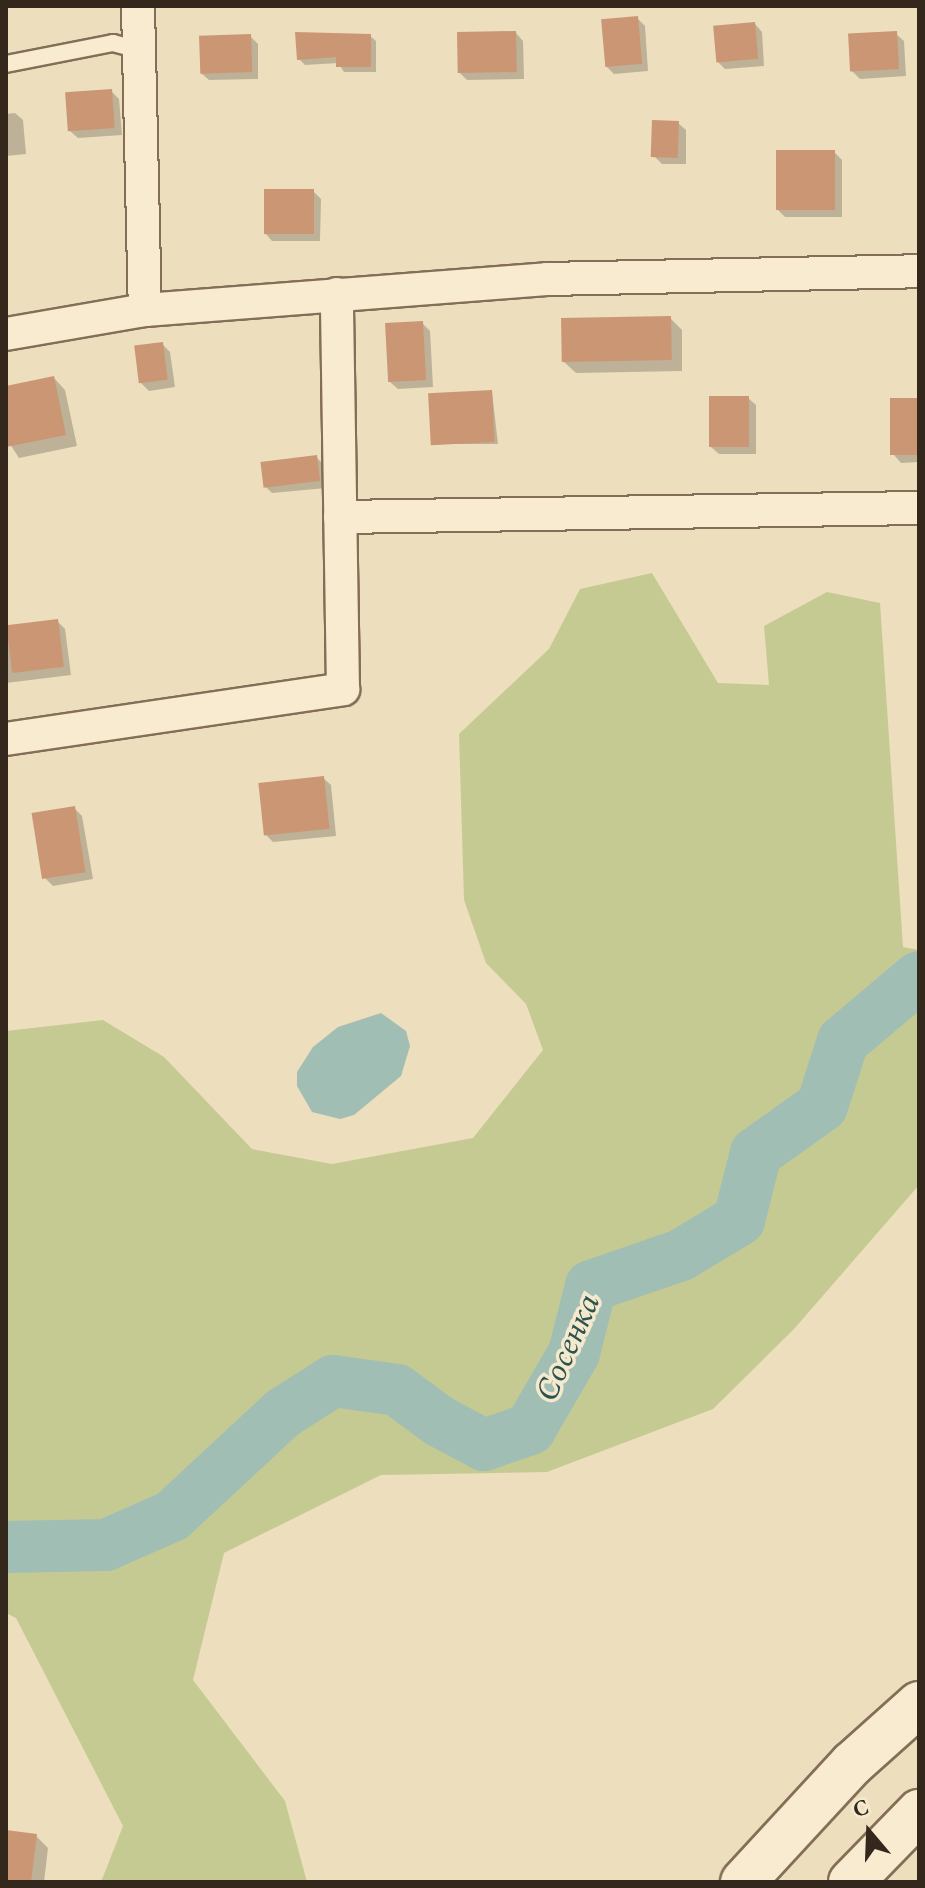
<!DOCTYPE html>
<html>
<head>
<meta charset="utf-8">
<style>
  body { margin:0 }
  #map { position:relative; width:925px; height:1888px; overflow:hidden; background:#eddebd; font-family:Spectral,serif }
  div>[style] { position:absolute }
  .green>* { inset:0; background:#c5ca92 }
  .water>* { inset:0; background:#a1beb5 }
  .shadow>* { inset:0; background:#0003 }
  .river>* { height:52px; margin:-26px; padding:0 26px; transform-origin:26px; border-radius:26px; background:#a1beb5 }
  .building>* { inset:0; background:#cb9674; transform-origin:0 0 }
  .roads { filter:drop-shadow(2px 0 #846e57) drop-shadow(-2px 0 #846e57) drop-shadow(0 2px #846e57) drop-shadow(0 -2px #846e57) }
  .service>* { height:16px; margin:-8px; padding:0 8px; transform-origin:8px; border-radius:8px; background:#f8ebd0 }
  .minor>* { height:32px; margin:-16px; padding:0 16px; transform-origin:16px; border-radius:16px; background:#f8ebd0 }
  .secondary>* { height:44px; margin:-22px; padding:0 22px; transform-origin:22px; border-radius:22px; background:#f8ebd0 }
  span { translate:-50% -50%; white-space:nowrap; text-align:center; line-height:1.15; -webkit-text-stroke:7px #f4e8cd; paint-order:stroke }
  .water-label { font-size:32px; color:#2b5350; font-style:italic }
  .frame { position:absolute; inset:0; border:8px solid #34271b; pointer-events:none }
  .north { position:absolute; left:829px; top:1792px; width:80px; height:80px; -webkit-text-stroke:6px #f4e8cd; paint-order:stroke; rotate:341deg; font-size:22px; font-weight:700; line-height:32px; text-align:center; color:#34271b }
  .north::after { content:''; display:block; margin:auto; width:28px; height:36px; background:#34271b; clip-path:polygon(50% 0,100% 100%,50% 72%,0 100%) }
</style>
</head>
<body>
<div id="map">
  <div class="green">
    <div style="clip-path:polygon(652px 573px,718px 683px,769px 685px,764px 626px,827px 592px,880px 603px,903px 947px,919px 950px,919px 1185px,794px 1329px,713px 1409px,547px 1472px,381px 1475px,224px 1553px,193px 1680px,285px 1801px,307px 1882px,101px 1882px,123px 1826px,16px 1618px,6px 1613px,6px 1031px,103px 1020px,164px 1057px,252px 1149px,332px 1164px,473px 1138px,543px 1050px,526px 1004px,486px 963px,464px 900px,459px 734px,549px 649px,580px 589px)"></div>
  </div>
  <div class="water">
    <div style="clip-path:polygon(381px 1013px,406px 1031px,410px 1046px,401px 1076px,354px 1115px,340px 1119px,312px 1112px,297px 1086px,297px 1072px,313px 1047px,338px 1027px)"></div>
  </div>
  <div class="shadow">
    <div style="clip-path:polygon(637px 18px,645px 26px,648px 71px,614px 74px,606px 66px)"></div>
    <div style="clip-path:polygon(755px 24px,762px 32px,764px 66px,725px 69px,717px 61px)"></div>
    <div style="clip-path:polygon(516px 33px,523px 41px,524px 79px,467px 80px,459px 72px)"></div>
    <div style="clip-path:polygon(896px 34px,904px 41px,906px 76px,860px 79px,852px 71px)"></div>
    <div style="clip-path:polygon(250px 36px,258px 44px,258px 79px,209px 80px,201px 73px)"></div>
    <div style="clip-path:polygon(370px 36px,376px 41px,376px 72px,344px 72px,338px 63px,305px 65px,299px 59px)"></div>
    <div style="clip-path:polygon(111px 91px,119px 99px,122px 135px,78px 138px,70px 131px)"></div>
    <div style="clip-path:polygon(15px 113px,23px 120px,26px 154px,6px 156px,6px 114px)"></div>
    <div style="clip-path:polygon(678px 123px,686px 130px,686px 164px,662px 164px,654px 156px)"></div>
    <div style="clip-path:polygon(834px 152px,842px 160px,842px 217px,785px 217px,778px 210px)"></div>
    <div style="clip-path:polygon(313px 191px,321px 199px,320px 241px,272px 241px,265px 233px)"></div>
    <div style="clip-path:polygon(670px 318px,682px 330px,682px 371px,576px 373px,564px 362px)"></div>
    <div style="clip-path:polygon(422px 323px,430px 331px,433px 387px,398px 389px,390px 382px)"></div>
    <div style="clip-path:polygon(162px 344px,170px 352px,175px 387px,149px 391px,141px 383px)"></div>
    <div style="clip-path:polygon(54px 378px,65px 390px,77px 446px,19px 458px,6px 438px,6px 388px)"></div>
    <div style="clip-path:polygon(492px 392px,498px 444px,432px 444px)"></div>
    <div style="clip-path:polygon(748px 398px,756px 405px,756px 454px,719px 454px,711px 447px)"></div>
    <div style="clip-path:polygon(919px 400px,919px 462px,901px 463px,894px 455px)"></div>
    <div style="clip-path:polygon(316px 457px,324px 465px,326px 488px,272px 493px,265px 486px)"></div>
    <div style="clip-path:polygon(57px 621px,65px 629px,71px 675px,6px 683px,6px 628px)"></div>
    <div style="clip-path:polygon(323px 778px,331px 785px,336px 836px,273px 842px,266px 835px)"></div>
    <div style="clip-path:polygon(74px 808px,82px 816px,93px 879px,53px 886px,45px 878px)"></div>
    <div style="clip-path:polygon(6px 1832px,36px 1836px,48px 1848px,44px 1882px,6px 1882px)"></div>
  </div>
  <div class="river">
    <div style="left:6px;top:1547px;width:100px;rotate:-1.1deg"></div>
    <div style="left:106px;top:1545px;width:72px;rotate:-23.7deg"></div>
    <div style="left:172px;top:1516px;width:151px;rotate:-42.9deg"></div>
    <div style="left:283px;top:1413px;width:59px;rotate:-32.6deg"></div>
    <div style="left:333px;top:1381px;width:65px;rotate:8deg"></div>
    <div style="left:397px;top:1390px;width:52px;rotate:36.4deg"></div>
    <div style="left:439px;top:1421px;width:51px;rotate:28.1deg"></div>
    <div style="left:484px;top:1445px;width:49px;rotate:-19.2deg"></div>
    <div style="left:530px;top:1429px;width:88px;rotate:-59.9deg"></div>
    <div style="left:574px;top:1353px;width:69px;rotate:-75.8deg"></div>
    <div style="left:591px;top:1286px;width:95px;rotate:-19deg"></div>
    <div style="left:681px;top:1255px;width:68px;rotate:-31.1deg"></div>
    <div style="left:739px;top:1220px;width:69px;rotate:-75.8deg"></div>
    <div style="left:756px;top:1153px;width:81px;rotate:-35.5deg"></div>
    <div style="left:822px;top:1106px;width:68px;rotate:-72.1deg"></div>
    <div style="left:843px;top:1041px;width:99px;rotate:-40.1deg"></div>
  </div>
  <div class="building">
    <div style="left:638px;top:16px;width:48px;height:37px;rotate:85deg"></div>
    <div style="left:755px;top:22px;width:37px;height:42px;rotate:85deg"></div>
    <div style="left:516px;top:31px;width:41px;height:59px;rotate:89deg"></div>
    <div style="left:897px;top:31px;width:38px;height:49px;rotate:87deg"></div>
    <div style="clip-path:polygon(295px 32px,371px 34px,371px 67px,336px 67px,336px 57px,297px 60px)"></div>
    <div style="left:251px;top:34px;width:38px;height:52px;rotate:88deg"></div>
    <div style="left:112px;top:89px;width:39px;height:47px;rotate:86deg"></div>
    <div style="left:652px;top:120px;width:27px;height:37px;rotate:2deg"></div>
    <div style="left:776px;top:150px;width:59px;height:60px"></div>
    <div style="left:264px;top:189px;width:50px;height:45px"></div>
    <div style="left:671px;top:316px;width:44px;height:110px;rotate:89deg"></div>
    <div style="left:423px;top:321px;width:59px;height:38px;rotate:87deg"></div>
    <div style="left:163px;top:342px;width:38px;height:29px;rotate:83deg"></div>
    <div style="clip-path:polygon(54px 376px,66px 435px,6px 447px,6px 386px)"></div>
    <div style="left:492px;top:390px;width:52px;height:64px;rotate:87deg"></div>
    <div style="left:709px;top:396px;width:40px;height:51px"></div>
    <div style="left:919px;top:398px;width:57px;height:29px;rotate:90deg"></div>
    <div style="left:317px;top:455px;width:26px;height:57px;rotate:83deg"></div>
    <div style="left:58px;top:619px;width:48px;height:52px;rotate:83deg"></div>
    <div style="left:324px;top:776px;width:53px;height:66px;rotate:84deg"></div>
    <div style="left:75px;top:806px;width:67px;height:44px;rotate:81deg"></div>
    <div style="clip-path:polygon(6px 1830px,37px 1834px,31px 1882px,6px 1882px)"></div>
  </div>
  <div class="roads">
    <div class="service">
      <div style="left:6px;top:64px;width:109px;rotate:-11.1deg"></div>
      <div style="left:113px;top:43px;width:27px;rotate:15deg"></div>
    </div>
    <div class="minor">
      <div style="left:138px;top:6px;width:304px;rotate:88.7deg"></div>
      <div style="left:6px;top:334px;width:141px;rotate:-9.8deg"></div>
      <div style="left:145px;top:310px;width:403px;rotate:-4.4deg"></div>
      <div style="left:547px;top:279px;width:372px;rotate:-1.2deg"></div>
      <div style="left:340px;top:517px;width:579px;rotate:-0.89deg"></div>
      <div style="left:6px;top:739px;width:341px;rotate:-8.4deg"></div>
      <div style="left:343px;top:689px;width:395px;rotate:-90.9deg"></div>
    </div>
    <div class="secondary">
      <div style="left:743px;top:1882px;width:161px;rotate:-47.3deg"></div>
      <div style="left:852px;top:1764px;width:90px;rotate:-41.8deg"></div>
      <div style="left:851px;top:1882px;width:98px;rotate:-45.8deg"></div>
    </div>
  </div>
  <div class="water-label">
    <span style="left:569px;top:1348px;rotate:-66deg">Сосенка</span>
  </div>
  <div class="frame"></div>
  <div class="north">С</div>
</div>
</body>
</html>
